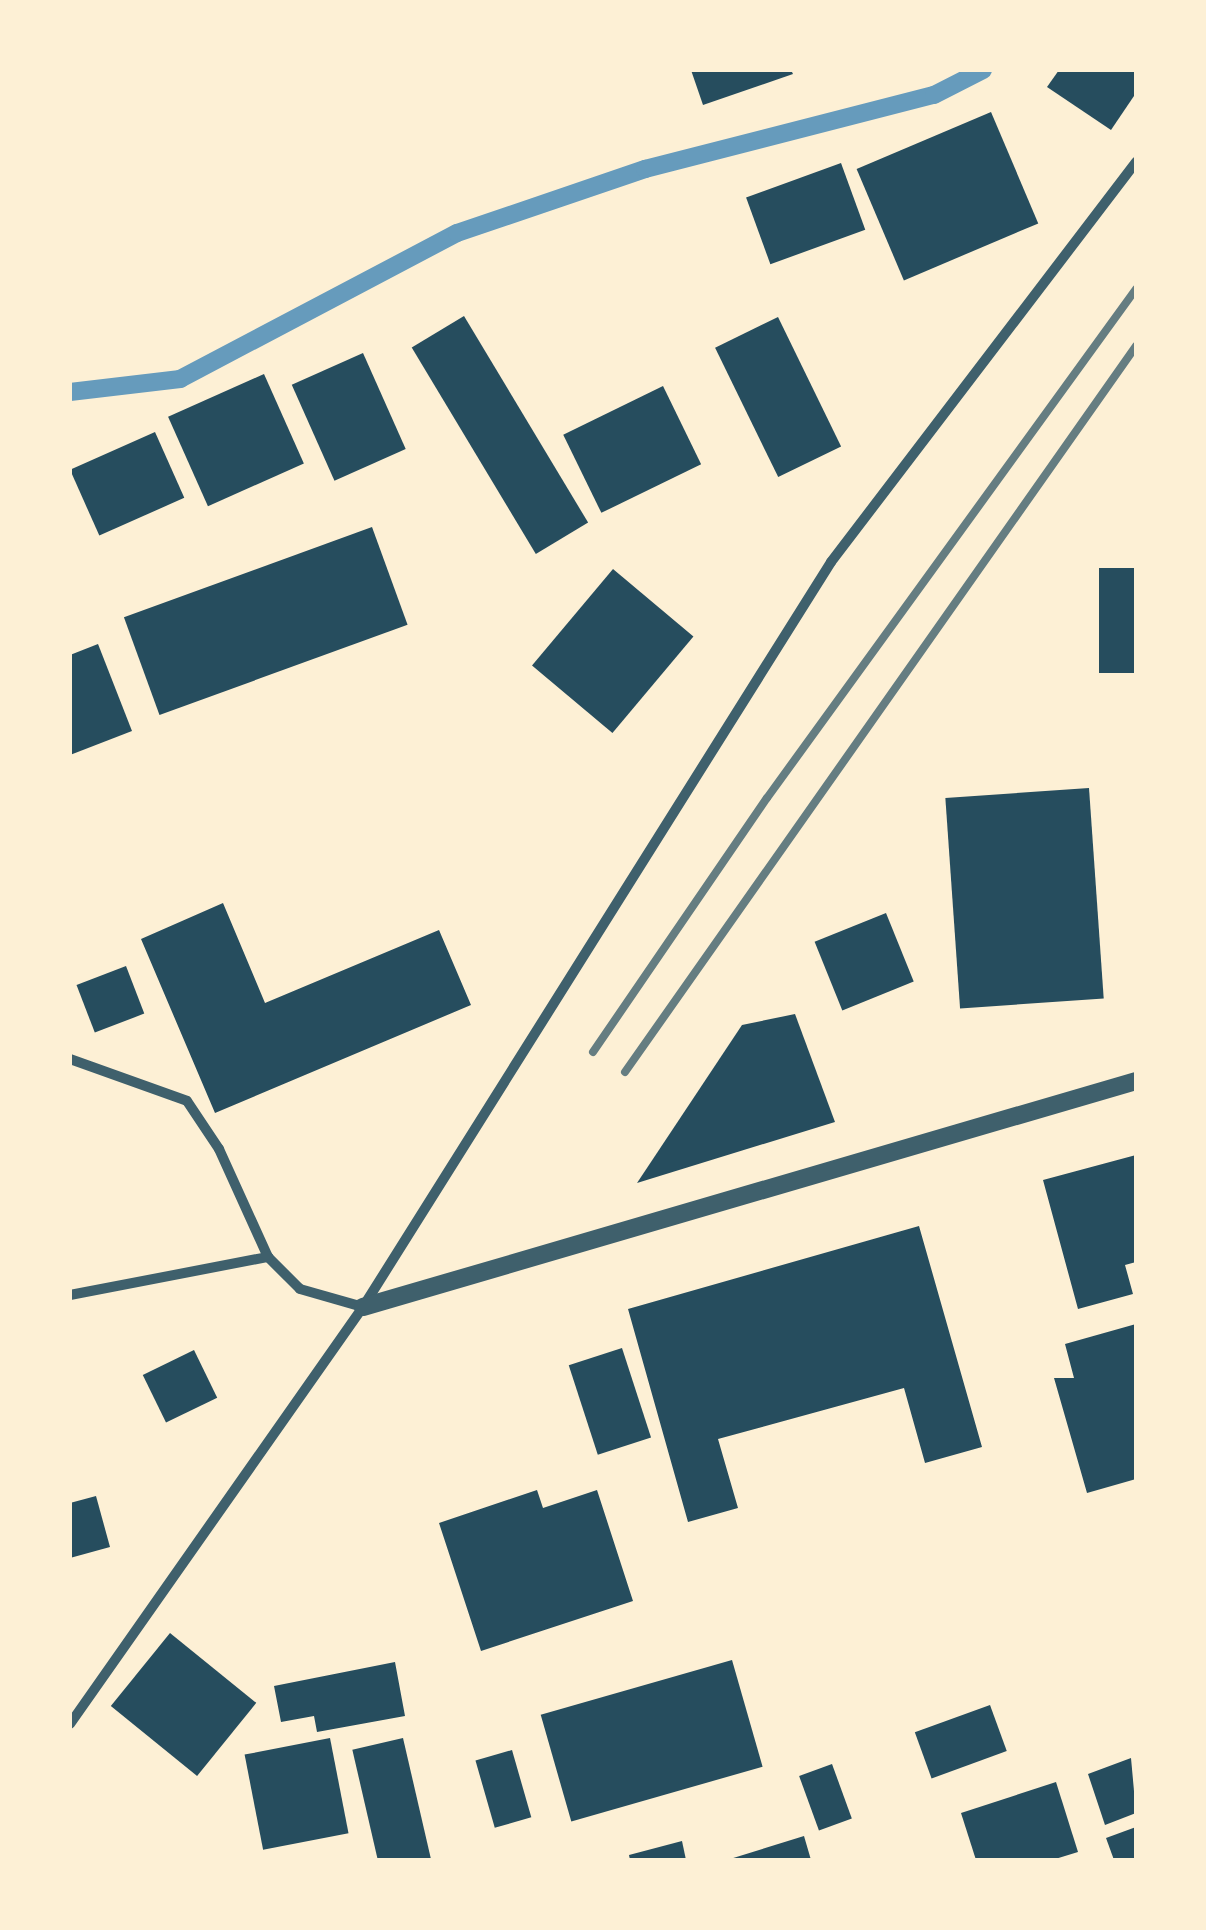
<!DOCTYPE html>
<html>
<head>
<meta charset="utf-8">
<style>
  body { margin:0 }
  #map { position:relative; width:1206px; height:1930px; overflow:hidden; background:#fdf0d5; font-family:"Titillium Web",sans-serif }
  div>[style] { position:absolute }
  .stream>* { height:18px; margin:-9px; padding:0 9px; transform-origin:9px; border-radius:9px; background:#669bbc }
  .building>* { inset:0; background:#264d5e; transform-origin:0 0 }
  .minor>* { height:10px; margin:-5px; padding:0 5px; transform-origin:5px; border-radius:5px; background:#3f606c }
  .tertiary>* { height:18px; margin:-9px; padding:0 9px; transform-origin:9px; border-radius:9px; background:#3f606c }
  .rail>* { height:8px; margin:-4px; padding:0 4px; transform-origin:4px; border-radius:4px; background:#657d81 }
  span { translate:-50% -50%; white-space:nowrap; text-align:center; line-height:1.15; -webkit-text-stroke:8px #fdf0d5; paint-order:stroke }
  .frame { position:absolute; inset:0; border:72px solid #fdf0d5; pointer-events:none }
</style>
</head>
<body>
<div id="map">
  <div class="stream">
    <div style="left:70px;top:392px;width:111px;rotate:-6.7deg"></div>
    <div style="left:180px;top:379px;width:313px;rotate:-27.8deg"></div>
    <div style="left:457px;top:233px;width:199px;rotate:-18.8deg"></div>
    <div style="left:645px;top:169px;width:298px;rotate:-14.4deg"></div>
    <div style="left:934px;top:95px;width:55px;rotate:-27deg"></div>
  </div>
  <div class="building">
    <div style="clip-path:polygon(691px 70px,791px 70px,793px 74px,703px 105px)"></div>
    <div style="clip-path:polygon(1059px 70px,1136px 70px,1136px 93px,1111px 130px,1047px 87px)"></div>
    <div style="left:991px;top:112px;width:121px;height:146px;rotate:67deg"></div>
    <div style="left:841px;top:163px;width:71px;height:101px;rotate:70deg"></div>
    <div style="left:464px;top:316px;width:241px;height:61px;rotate:59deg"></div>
    <div style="left:778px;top:317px;width:144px;height:70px;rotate:64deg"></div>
    <div style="left:363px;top:353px;width:105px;height:78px;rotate:66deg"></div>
    <div style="left:264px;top:374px;width:98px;height:105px;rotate:66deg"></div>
    <div style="left:663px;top:386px;width:87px;height:111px;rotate:64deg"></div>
    <div style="left:155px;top:432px;width:72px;height:93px;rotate:66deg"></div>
    <div style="left:372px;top:527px;width:104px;height:264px;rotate:70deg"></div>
    <div style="left:1136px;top:568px;width:105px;height:37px;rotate:90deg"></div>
    <div style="left:613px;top:569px;width:105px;height:126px;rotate:40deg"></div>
    <div style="clip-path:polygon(98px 644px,132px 731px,70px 755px,70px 655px)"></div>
    <div style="left:1089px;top:788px;width:211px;height:144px;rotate:86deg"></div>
    <div style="clip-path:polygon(223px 903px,265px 1003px,439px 930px,471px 1005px,215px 1113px,141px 939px)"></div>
    <div style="left:886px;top:913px;width:74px;height:77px;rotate:68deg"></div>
    <div style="left:126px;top:966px;width:51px;height:53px;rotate:69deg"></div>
    <div style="clip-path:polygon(795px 1014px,835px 1122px,637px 1183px,742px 1025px)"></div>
    <div style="clip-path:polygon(1136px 1155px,1136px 1262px,1125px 1265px,1133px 1294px,1078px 1309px,1043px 1180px)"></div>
    <div style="clip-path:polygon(919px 1226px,982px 1447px,925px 1463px,904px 1388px,718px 1439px,738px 1508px,688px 1522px,628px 1309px)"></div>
    <div style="clip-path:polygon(1136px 1324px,1136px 1479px,1087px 1493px,1054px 1378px,1074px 1378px,1065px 1344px)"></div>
    <div style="left:622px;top:1348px;width:94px;height:56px;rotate:72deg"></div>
    <div style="left:194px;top:1350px;width:53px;height:57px;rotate:64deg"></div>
    <div style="clip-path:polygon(537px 1490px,543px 1508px,597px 1490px,633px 1601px,481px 1651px,439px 1523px)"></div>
    <div style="clip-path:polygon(96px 1496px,110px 1547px,70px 1558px,70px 1503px)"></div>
    <div style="left:170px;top:1633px;width:111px;height:94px;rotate:39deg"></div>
    <div style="left:732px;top:1660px;width:111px;height:199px;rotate:74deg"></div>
    <div style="clip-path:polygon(395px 1662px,405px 1716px,317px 1732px,314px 1716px,281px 1722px,274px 1686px)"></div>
    <div style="left:990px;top:1705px;width:49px;height:80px;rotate:70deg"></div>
    <div style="left:330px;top:1738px;width:97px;height:87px;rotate:79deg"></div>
    <div style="left:403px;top:1738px;width:125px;height:52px;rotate:77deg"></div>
    <div style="left:512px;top:1750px;width:70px;height:38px;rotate:74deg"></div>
    <div style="clip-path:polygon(1131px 1758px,1136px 1813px,1105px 1825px,1088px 1774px)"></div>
    <div style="left:832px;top:1764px;width:58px;height:35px;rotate:70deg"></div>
    <div style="clip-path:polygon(1056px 1782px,1078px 1852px,1052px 1860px,976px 1860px,961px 1813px)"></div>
    <div style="clip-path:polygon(1136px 1827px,1136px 1860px,1114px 1860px,1106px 1838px)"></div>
    <div style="clip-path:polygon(804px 1836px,811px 1860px,730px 1860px,730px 1859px)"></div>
    <div style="clip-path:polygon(682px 1841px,686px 1860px,630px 1860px,629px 1855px)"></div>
  </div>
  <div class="minor">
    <div style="left:70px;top:1059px;width:124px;rotate:19.7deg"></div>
    <div style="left:187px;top:1101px;width:58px;rotate:56.3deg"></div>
    <div style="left:219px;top:1149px;width:119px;rotate:65.6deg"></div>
    <div style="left:268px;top:1257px;width:45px;rotate:45deg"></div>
    <div style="left:300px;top:1289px;width:66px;rotate:15.9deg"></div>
    <div style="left:363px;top:1307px;width:880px;rotate:-57.86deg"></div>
    <div style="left:831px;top:562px;width:503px;rotate:-52.67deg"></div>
    <div style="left:70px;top:1295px;width:202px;rotate:-10.9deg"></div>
    <div style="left:70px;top:1724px;width:510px;rotate:-54.91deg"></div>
  </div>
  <div class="tertiary">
    <div style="left:363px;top:1307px;width:805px;rotate:-16.3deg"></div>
  </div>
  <div class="rail">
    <div style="left:593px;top:1052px;width:308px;rotate:-55.6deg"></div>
    <div style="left:767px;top:798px;width:629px;rotate:-54.06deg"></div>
    <div style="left:625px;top:1072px;width:888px;rotate:-54.86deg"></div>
  </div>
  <div class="frame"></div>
</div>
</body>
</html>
